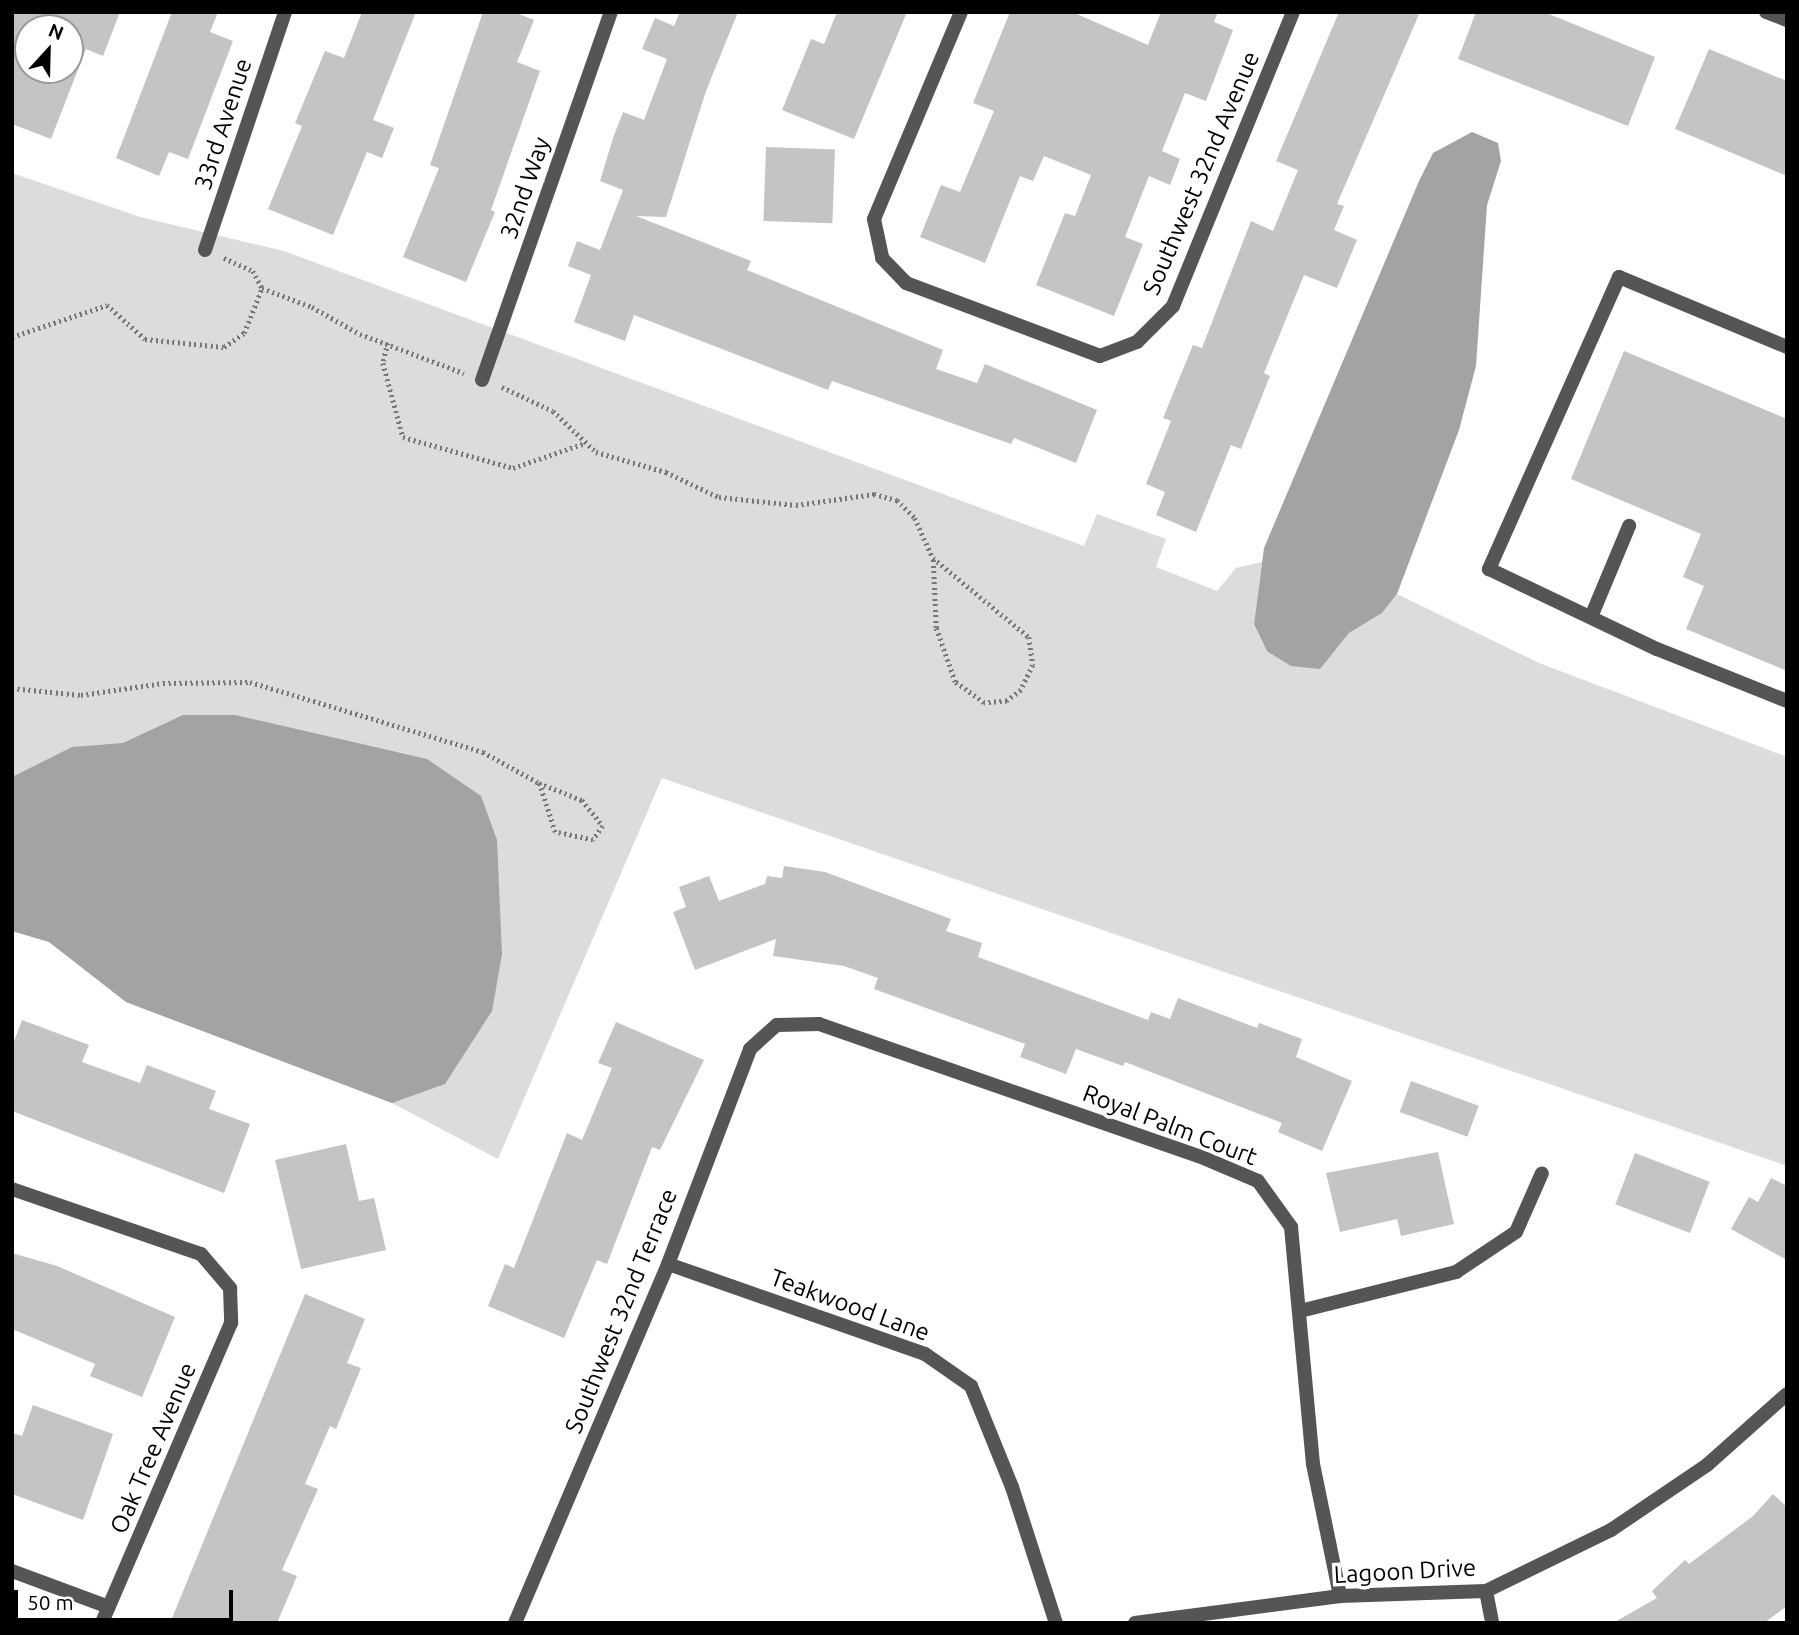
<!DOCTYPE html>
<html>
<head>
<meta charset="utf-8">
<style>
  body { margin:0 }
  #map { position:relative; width:1799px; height:1635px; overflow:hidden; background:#fff; font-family:Ubuntu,sans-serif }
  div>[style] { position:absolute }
  .green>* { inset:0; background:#dcdcdc }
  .water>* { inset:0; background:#a3a3a3 }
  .building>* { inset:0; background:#c4c4c4; transform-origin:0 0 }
  .path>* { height:4.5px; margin-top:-2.25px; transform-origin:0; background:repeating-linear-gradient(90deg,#777 0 2px,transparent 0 5.5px) }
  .lane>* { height:14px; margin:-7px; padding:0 7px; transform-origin:7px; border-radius:7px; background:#555 }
  .street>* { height:14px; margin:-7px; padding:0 7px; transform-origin:7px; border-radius:7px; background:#555 }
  span { translate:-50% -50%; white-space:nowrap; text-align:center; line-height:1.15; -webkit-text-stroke:7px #fff; paint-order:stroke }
  .street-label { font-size:24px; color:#000 }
  .frame { position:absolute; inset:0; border:14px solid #000; pointer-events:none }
  .north { position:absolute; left:14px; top:14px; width:70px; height:70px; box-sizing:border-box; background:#fff; border:2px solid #999; border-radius:50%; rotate:22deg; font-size:19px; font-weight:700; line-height:28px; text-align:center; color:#000 }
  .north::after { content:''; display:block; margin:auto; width:24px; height:32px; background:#000; clip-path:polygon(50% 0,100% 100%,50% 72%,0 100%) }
  .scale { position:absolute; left:14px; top:1590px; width:219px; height:32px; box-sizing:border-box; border:4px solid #000; border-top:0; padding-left:9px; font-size:21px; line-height:24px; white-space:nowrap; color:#000; -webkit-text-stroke:5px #fff; paint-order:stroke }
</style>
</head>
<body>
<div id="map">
  <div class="green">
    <div style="clip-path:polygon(12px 173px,140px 217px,284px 251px,1084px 546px,1097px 514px,1166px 539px,1156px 567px,1217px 591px,1236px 568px,1262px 562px,1254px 625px,1320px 668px,1349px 633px,1382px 613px,1397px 594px,1539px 663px,1787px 757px,1787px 1166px,662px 778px,498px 1159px,392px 1103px,126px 1002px,49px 942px,12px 931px)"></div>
  </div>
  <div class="water">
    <div style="clip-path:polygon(1472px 132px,1498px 143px,1501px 161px,1487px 205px,1476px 366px,1459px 430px,1397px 594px,1382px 613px,1349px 633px,1320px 669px,1291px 666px,1267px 651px,1254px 624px,1264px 548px,1419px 181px,1433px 153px)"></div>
    <div style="clip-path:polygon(183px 715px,235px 715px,427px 759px,481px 796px,497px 840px,502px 954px,492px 1011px,445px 1084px,392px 1103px,126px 1002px,49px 942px,12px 931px,12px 777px,72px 747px,123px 743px)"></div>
  </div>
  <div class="building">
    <div style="clip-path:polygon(evenodd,12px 12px,120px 12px,103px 56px,86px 49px,51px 139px,12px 124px,12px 12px,28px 28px,70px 28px,70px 70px,28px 70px,28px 28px)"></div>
    <div style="clip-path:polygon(172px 12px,218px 12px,210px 32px,233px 41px,188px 159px,169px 152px,159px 176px,116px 158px)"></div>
    <div style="clip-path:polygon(362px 12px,416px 12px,373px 120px,394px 128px,382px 158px,367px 152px,333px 235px,268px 209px,302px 126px,295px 123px,325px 51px,344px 58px)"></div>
    <div style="clip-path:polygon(483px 12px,514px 12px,534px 20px,517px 62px,540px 71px,491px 210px,495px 212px,466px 282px,403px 257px,439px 168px,430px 165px)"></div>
    <div style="clip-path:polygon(680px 12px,738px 12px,706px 91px,666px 217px,636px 216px,751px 261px,747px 270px,943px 350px,936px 369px,977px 383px,985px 364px,1097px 410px,1076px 463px,1014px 438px,1011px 444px,832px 381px,828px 390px,634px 315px,625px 341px,574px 322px,591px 275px,568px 266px,577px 241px,600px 250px,623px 190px,600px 181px,613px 138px,623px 112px,644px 120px,667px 59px,642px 49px,655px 18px,674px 26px)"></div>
    <div style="clip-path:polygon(837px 12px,907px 12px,854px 139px,782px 110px,811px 39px,824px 44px)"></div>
    <div style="clip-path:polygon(1010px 12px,1072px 12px,1148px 45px,1161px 12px,1218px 12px,1214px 22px,1233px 30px,1206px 101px,1185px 93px,1162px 151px,1180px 159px,1170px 185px,1149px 176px,1125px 237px,1143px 244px,1114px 316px,1036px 285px,1065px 213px,1075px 216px,1091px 175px,1044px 156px,1033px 181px,1020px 176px,985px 263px,920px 237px,941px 185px,960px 192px,994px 111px,973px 103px)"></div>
    <div style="clip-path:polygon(1339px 12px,1420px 12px,1337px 204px,1344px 206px,1334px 230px,1357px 240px,1337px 288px,1304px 275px,1264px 373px,1270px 376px,1241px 449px,1231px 445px,1196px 532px,1156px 515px,1165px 492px,1146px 484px,1171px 421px,1163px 418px,1193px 345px,1202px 348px,1251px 221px,1273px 231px,1298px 170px,1276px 161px)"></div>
    <div style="clip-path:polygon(1476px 12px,1544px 12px,1655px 57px,1628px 126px,1458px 59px)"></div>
    <div style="clip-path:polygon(1709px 49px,1787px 81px,1787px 176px,1675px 129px)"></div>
    <div style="left:766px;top:147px;width:69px;height:74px;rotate:2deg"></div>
    <div style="clip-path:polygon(1624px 351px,1787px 419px,1787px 671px,1686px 629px,1704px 586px,1683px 577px,1701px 534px,1571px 479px)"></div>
    <div style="clip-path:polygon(784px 866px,825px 872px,951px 919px,946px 931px,982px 943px,978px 957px,1148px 1020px,1151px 1012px,1170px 1019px,1178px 998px,1257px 1028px,1259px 1023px,1302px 1039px,1296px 1057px,1352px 1081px,1322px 1151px,1278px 1132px,1282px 1123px,1125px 1062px,1123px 1066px,1076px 1049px,1066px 1074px,1020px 1057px,1025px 1044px,874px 989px,878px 978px,844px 966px,773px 956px,776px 939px,695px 970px,673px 912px,686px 907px,679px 887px,709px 876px,719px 901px,765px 884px,767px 876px,782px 878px)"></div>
    <div style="clip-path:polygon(22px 1020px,89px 1045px,82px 1062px,140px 1083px,147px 1065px,216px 1091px,209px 1109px,250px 1124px,224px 1193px,12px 1111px,12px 1047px)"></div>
    <div style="clip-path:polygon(616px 1022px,704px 1060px,660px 1150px,652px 1147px,607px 1264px,597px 1260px,564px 1338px,488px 1306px,505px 1264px,514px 1268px,567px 1133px,582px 1140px,612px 1068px,598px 1063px)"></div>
    <div style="left:1411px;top:1081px;width:72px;height:33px;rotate:20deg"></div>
    <div style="clip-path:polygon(346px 1144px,359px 1201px,374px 1198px,386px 1250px,301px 1269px,275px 1160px)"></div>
    <div style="clip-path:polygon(1438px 1152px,1454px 1224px,1401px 1236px,1397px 1219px,1340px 1232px,1326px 1173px)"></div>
    <div style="left:1635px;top:1153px;width:80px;height:55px;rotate:21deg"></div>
    <div style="clip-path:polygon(1771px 1178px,1787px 1186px,1787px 1260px,1731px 1229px,1749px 1197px,1758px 1202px)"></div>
    <div style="clip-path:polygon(12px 1253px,57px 1266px,175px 1317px,142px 1397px,90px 1376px,95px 1364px,12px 1329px)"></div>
    <div style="clip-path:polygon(305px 1294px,365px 1319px,347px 1363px,361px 1368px,336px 1429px,330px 1426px,305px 1484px,318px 1489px,282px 1570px,297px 1576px,277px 1623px,170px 1623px)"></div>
    <div style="clip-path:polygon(33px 1405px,113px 1434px,83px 1520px,12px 1494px,12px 1433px,22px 1436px)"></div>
    <div style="clip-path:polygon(1773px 1494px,1787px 1507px,1787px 1606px,1764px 1623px,1613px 1623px,1657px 1598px,1652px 1591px,1685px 1560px,1689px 1564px,1753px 1516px)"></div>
  </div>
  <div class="path">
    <div style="left:224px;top:258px;width:32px;rotate:24deg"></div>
    <div style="left:253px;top:271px;width:19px;rotate:62deg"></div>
    <div style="left:12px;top:337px;width:100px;rotate:-18.6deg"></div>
    <div style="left:107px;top:305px;width:51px;rotate:41.8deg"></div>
    <div style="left:145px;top:339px;width:79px;rotate:5.8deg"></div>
    <div style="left:224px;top:347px;width:24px;rotate:-35deg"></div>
    <div style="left:244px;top:333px;width:48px;rotate:-68.2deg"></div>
    <div style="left:262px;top:288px;width:53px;rotate:20.8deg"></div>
    <div style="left:312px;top:307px;width:55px;rotate:29.4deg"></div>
    <div style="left:360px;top:334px;width:111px;rotate:20.6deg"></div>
    <div style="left:388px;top:343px;width:21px;rotate:104deg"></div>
    <div style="left:383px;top:363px;width:77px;rotate:74.9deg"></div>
    <div style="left:403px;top:437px;width:114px;rotate:15.7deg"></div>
    <div style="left:513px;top:468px;width:76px;rotate:-19.1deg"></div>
    <div style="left:502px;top:387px;width:56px;rotate:25.2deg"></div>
    <div style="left:553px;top:411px;width:59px;rotate:43.6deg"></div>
    <div style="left:596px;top:452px;width:73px;rotate:15.9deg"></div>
    <div style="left:666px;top:472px;width:59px;rotate:25.3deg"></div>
    <div style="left:719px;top:497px;width:77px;rotate:5.9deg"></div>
    <div style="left:796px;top:505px;width:79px;rotate:-8deg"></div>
    <div style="left:874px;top:494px;width:24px;rotate:15deg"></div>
    <div style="left:897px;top:500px;width:25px;rotate:45deg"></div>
    <div style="left:915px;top:518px;width:44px;rotate:65.8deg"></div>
    <div style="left:933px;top:558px;width:124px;rotate:39.5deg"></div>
    <div style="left:1029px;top:637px;width:28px;rotate:82deg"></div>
    <div style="left:1033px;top:665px;width:28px;rotate:116deg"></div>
    <div style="left:1021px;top:690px;width:18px;rotate:142deg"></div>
    <div style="left:1007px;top:701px;width:23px;rotate:175deg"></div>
    <div style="left:984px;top:703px;width:36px;rotate:-144deg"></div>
    <div style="left:955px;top:682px;width:57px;rotate:-109.4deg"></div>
    <div style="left:936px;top:628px;width:70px;rotate:-92.5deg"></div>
    <div style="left:12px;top:688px;width:69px;rotate:5.8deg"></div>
    <div style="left:81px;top:695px;width:83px;rotate:-8.3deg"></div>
    <div style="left:163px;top:683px;width:87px;rotate:-0.7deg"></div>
    <div style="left:250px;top:682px;width:243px;rotate:16.7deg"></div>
    <div style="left:483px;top:752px;width:64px;rotate:29deg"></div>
    <div style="left:539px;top:783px;width:46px;rotate:21.6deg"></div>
    <div style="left:582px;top:800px;width:33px;rotate:51deg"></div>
    <div style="left:603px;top:826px;width:17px;rotate:126deg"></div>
    <div style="left:593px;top:840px;width:39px;rotate:-168deg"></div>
    <div style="left:555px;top:832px;width:52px;rotate:-108.1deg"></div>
  </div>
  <div class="lane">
    <div style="left:1766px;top:12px;width:22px;rotate:21deg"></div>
    <div style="left:1787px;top:347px;width:182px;rotate:-157.4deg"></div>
    <div style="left:1619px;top:277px;width:320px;rotate:114deg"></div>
    <div style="left:1489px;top:569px;width:186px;rotate:25.5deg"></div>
    <div style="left:1657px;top:649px;width:140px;rotate:21.8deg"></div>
    <div style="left:1591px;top:617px;width:99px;rotate:-67.3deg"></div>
  </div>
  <div class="street">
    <div style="left:961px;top:12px;width:225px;rotate:112.8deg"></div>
    <div style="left:874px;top:219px;width:40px;rotate:78deg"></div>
    <div style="left:882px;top:258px;width:35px;rotate:46deg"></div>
    <div style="left:906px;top:283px;width:207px;rotate:20.6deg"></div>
    <div style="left:1100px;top:356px;width:40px;rotate:-21deg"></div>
    <div style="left:1137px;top:342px;width:51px;rotate:-45deg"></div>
    <div style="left:1173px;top:306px;width:318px;rotate:-67.8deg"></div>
    <div style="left:205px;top:250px;width:251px;rotate:-71.4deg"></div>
    <div style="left:482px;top:380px;width:390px;rotate:-70.7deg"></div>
    <div style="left:12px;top:1189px;width:200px;rotate:19deg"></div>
    <div style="left:201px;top:1254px;width:45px;rotate:49.5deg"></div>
    <div style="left:230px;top:1288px;width:35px;rotate:88deg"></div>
    <div style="left:231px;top:1323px;width:327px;rotate:113.3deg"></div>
    <div style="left:668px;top:1264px;width:272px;rotate:19.3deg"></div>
    <div style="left:925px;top:1354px;width:56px;rotate:34.8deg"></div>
    <div style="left:971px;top:1386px;width:109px;rotate:67.9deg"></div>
    <div style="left:1012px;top:1487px;width:143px;rotate:72.1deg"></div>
    <div style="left:1300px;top:1311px;width:161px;rotate:-14deg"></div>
    <div style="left:1456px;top:1272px;width:72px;rotate:-33.7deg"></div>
    <div style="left:1516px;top:1232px;width:64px;rotate:-66.2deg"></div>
    <div style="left:12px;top:1571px;width:103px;rotate:20.4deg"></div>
    <div style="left:1486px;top:1591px;width:33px;rotate:79deg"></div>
    <div style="left:515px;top:1623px;width:390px;rotate:-66.9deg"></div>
    <div style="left:668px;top:1264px;width:230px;rotate:-69.1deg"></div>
    <div style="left:750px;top:1049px;width:36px;rotate:-42deg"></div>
    <div style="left:777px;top:1025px;width:42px;rotate:-1.4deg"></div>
    <div style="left:819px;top:1024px;width:402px;rotate:19.2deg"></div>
    <div style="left:1199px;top:1156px;width:64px;rotate:23deg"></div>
    <div style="left:1258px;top:1181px;width:57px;rotate:54.3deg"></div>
    <div style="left:1291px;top:1227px;width:238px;rotate:84.7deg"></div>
    <div style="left:1313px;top:1464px;width:135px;rotate:78.4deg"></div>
    <div style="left:1135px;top:1623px;width:207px;rotate:-7.5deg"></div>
    <div style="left:1340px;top:1596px;width:146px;rotate:-2deg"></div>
    <div style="left:1486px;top:1591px;width:139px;rotate:-26deg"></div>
    <div style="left:1611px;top:1530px;width:116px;rotate:-34.1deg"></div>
    <div style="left:1707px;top:1465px;width:107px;rotate:-41.6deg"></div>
  </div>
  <div class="street-label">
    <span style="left:223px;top:124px;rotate:-72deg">33rd Avenue</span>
    <span style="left:1201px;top:173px;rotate:-67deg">Southwest 32nd Avenue</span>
    <span style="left:525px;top:188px;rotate:-71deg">32nd Way</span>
    <span style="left:1170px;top:1125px;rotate:21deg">Royal Palm Court</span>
    <span style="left:850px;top:1305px;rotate:20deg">Teakwood Lane</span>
    <span style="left:621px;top:1311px;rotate:-68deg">Southwest 32nd Terrace</span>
    <span style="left:153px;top:1448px;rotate:-67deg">Oak Tree Avenue</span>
    <span style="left:1405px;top:1571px;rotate:-3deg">Lagoon Drive</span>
  </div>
  <div class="frame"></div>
  <div class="north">N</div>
  <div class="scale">50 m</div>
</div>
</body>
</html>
